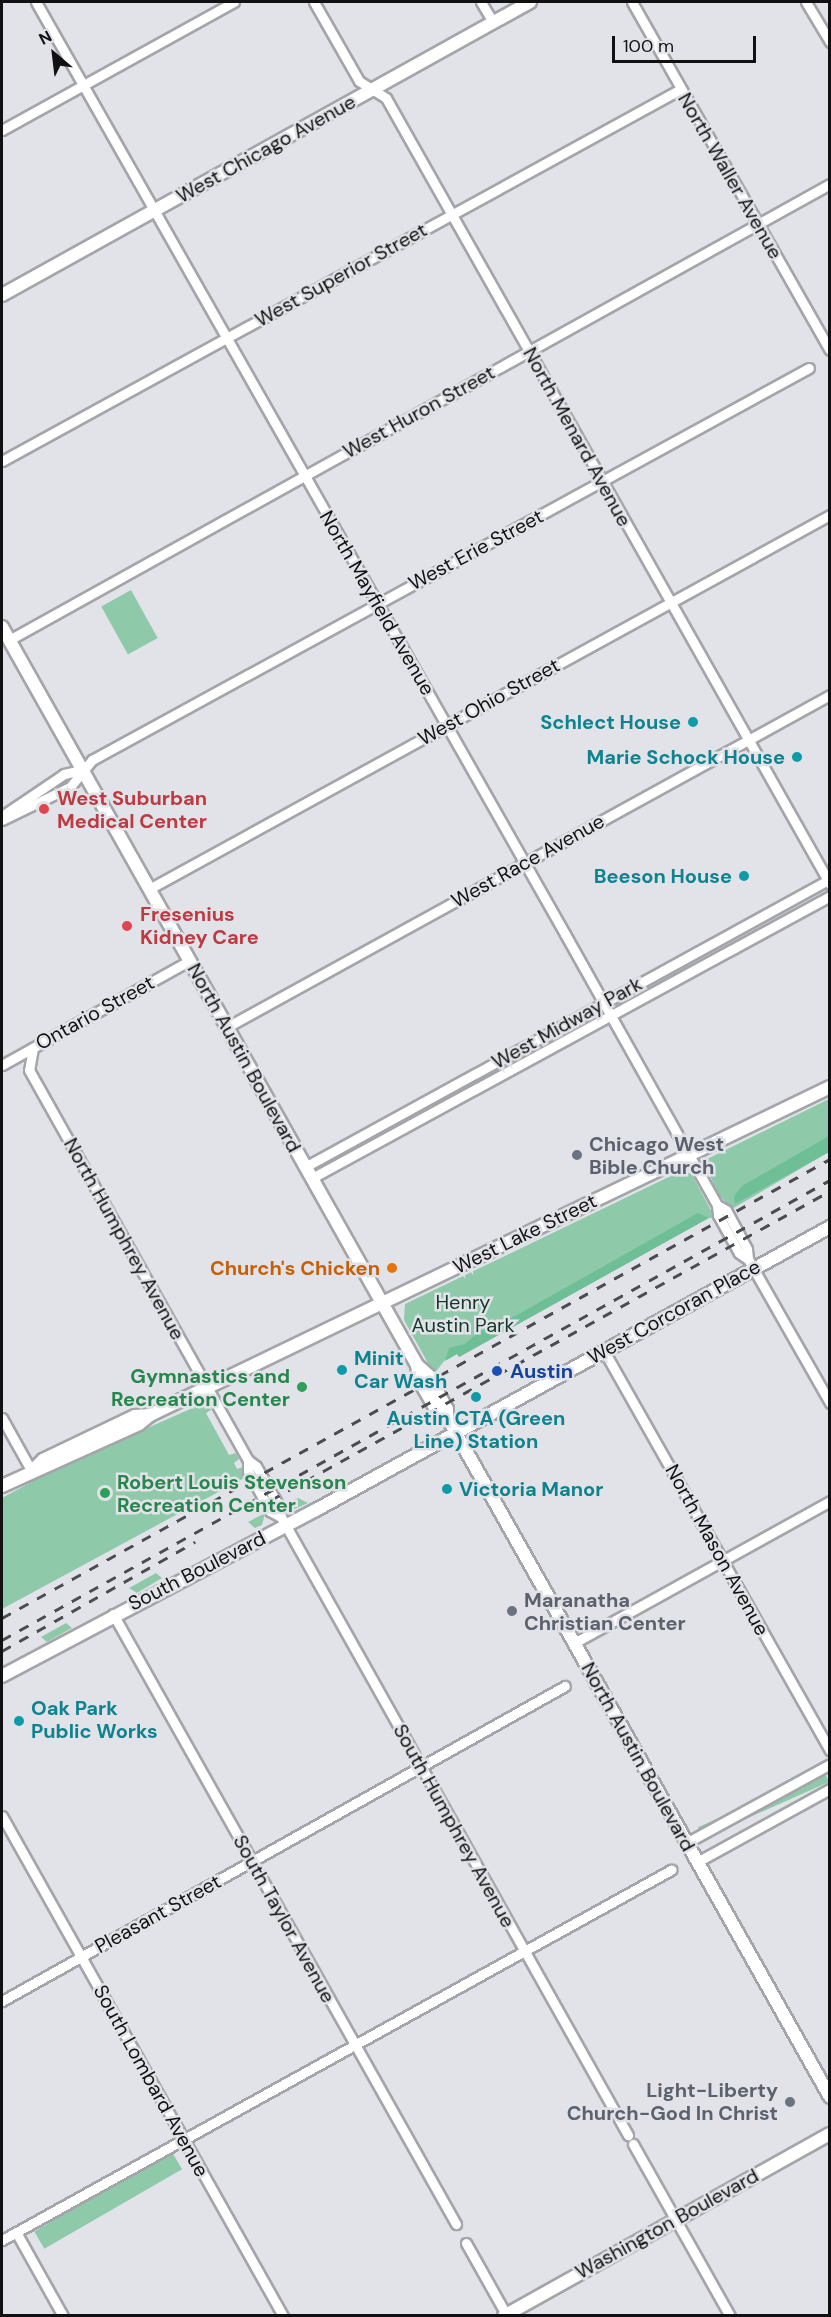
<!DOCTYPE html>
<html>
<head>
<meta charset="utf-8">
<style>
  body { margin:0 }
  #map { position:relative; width:831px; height:2317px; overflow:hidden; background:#e2e3e8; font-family:"DM Sans",sans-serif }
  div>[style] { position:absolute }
  .green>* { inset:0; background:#8ecaaa; transform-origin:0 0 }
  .forest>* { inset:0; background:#6fbf96 }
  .roads { filter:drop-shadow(2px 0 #a4a5aa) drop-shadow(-2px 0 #a4a5aa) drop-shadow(0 2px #a4a5aa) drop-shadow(0 -2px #a4a5aa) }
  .street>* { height:9px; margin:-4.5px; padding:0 4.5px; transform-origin:4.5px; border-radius:4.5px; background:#fff }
  .secondary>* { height:12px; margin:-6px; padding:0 6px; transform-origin:6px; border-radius:6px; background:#fff }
  .rail>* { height:3px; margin-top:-1.5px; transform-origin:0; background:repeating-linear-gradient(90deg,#4b4c4f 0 10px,transparent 0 20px) }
  .dots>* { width:16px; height:16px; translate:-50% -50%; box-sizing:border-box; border:3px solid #e2e3e8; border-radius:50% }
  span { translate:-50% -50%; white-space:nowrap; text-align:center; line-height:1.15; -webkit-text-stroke:5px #e2e3e8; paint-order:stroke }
  .street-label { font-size:20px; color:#111113 }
  .culture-label { font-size:20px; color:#0d838f; font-weight:700 }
  .right { translate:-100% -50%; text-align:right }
  .left { translate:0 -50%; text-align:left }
  .health-label { font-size:20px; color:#be3a42; font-weight:700 }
  .worship-label { font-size:20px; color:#5b616d; font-weight:700 }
  .food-label { font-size:20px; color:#c56008; font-weight:700 }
  .park-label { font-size:20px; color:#133726 }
  .transit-label { font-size:20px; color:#164399; font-weight:700 }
  .leisure-label { font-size:20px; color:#27864d; font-weight:700 }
  .frame { position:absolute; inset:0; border:3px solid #111113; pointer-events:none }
  .north { position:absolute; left:24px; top:24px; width:60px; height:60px; -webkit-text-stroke:4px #e2e3e8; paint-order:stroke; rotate:332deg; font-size:16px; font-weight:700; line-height:24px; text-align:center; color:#111113 }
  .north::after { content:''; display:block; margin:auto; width:21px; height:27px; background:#111113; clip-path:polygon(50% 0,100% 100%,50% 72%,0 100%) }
  .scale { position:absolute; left:612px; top:36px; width:144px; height:27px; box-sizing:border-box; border:3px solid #111113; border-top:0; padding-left:8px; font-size:18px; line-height:21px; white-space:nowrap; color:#111113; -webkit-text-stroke:4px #e2e3e8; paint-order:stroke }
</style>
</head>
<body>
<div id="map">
  <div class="green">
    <div style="left:131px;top:590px;width:55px;height:34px;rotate:61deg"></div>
    <div style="clip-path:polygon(829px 1099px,829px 1152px,732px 1209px,719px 1195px,703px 1161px)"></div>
    <div style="clip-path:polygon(679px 1172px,691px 1173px,715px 1218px,708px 1218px,459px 1357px,457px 1354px,445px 1360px,434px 1374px,404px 1320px,405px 1304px)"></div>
    <div style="clip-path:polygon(206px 1402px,211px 1410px,206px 1413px,229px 1455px,236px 1453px,239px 1459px,234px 1463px,237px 1469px,243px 1467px,248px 1476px,2px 1609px,2px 1498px,53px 1470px)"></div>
    <div style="clip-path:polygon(298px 1498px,308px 1503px,290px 1511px,286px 1504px)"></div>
    <div style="clip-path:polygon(265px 1513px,262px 1525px,255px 1528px,248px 1522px)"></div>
    <div style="clip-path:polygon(156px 1573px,162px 1578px,137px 1593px,129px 1588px)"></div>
    <div style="clip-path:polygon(66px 1623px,72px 1628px,47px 1642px,41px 1637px)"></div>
    <div style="left:824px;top:1771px;width:12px;height:138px;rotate:66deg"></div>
    <div style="left:172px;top:2152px;width:20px;height:159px;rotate:60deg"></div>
  </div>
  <div class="forest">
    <div style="clip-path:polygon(829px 1136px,829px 1152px,735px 1204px,734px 1196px,742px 1186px)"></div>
    <div style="clip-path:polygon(698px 1213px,709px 1218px,459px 1357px,457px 1354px,445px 1361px,449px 1348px,465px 1344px,477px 1333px,517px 1315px)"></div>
  </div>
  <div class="roads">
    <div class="street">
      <div style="left:36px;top:2px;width:1072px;rotate:60.42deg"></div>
      <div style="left:565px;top:934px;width:311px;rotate:60.7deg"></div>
      <div style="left:717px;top:1205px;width:10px;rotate:84deg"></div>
      <div style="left:718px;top:1215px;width:43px;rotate:61.1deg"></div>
      <div style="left:739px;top:1253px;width:11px;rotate:34deg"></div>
      <div style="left:748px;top:1259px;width:166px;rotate:60.3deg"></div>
      <div style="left:314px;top:2px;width:91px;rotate:60.3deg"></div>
      <div style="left:359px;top:81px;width:32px;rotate:32deg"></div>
      <div style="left:386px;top:98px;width:903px;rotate:60.54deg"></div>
      <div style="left:481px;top:2px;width:23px;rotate:59deg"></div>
      <div style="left:632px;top:2px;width:400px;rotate:60.4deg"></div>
      <div style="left:806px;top:2px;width:47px;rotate:59deg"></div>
      <div style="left:2px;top:130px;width:265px;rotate:-28.9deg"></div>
      <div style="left:2px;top:461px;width:774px;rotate:-28.72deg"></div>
      <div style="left:9px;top:640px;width:939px;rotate:-29.05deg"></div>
      <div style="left:2px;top:816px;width:75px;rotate:-34.1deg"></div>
      <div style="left:64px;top:774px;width:18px;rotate:-13deg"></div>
      <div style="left:2px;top:820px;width:76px;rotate:-25.9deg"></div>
      <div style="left:70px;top:787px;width:35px;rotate:-51deg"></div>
      <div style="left:92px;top:760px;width:817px;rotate:-28.67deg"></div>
      <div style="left:149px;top:889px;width:777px;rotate:-28.78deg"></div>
      <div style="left:227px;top:1027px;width:688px;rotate:-28.84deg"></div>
      <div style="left:33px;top:1048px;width:22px;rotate:100deg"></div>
      <div style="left:29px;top:1070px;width:447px;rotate:60.7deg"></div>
      <div style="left:248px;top:1460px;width:10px;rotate:37deg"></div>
      <div style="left:256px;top:1466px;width:46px;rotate:60.1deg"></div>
      <div style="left:279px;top:1506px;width:11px;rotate:80deg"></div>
      <div style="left:281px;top:1517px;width:709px;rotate:60.69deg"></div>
      <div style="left:2px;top:1065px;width:214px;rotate:-29.1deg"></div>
      <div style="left:305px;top:1167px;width:599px;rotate:-28.75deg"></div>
      <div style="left:312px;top:1178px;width:590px;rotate:-28.56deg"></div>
      <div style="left:717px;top:1205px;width:10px;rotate:29deg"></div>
      <div style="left:726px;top:1210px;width:44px;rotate:61.7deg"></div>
      <div style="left:747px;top:1249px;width:10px;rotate:84deg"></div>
      <div style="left:604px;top:1351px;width:459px;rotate:60.5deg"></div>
      <div style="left:2px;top:1418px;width:62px;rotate:60.9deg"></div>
      <div style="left:248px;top:1460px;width:11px;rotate:90deg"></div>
      <div style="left:248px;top:1471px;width:46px;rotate:61.2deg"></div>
      <div style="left:270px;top:1511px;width:13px;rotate:29deg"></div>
      <div style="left:113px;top:1614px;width:700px;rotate:60.65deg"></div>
      <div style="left:574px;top:1643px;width:293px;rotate:-29deg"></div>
      <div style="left:2px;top:1816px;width:574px;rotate:60.66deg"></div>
      <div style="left:686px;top:1843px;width:164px;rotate:-28.7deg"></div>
      <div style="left:697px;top:1862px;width:152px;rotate:-28.8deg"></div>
      <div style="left:2px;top:2001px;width:645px;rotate:-29.23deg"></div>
      <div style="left:633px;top:2144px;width:197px;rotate:60.6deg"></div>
      <div style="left:16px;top:2232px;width:96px;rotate:60.8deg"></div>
      <div style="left:2px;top:2240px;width:765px;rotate:-28.95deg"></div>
      <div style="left:466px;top:2243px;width:84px;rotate:60.7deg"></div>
    </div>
    <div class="secondary">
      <div style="left:2px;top:295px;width:604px;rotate:-29.03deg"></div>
      <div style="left:2px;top:627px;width:847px;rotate:60.65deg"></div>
      <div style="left:417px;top:1365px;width:15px;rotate:42deg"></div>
      <div style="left:428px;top:1375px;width:39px;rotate:61deg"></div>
      <div style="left:447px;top:1409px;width:8px;rotate:90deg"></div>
      <div style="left:447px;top:1417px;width:780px;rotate:60.61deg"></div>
      <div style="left:417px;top:1365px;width:15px;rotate:82deg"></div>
      <div style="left:419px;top:1380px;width:39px;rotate:60deg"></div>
      <div style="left:439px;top:1414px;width:9px;rotate:21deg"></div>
      <div style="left:32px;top:1471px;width:16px;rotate:-45deg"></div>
      <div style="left:43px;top:1460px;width:102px;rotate:-25.6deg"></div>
      <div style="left:135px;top:1416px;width:15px;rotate:-4deg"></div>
      <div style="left:2px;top:1486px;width:150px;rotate:-24.3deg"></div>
      <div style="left:139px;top:1424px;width:14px;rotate:-39deg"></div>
      <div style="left:150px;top:1415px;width:755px;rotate:-25.75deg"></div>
      <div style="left:2px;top:1676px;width:355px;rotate:-27.9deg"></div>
      <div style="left:316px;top:1510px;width:587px;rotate:-28.84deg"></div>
      <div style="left:504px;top:2316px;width:373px;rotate:-29.2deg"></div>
    </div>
  </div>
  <div class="rail">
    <div style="left:253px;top:1510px;width:659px;rotate:-28.94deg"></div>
    <div style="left:2px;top:1618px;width:947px;rotate:-29deg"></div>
    <div style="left:2px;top:1640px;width:947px;rotate:-29.05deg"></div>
    <div style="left:2px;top:1651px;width:222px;rotate:-29.5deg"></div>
  </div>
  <div class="dots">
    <div style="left:693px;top:722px;background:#0f9aa8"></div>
    <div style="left:797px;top:757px;background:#0f9aa8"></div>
    <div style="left:44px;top:809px;background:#e0444e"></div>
    <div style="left:744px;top:876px;background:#0f9aa8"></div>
    <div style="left:127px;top:926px;background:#e0444e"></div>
    <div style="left:577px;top:1155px;background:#6b7280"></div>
    <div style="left:392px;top:1268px;background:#e8710a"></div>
    <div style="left:342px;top:1370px;background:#0f9aa8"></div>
    <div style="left:497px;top:1371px;background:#1a4fb4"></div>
    <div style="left:302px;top:1387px;background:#2e9e5b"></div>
    <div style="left:476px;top:1397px;background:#0f9aa8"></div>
    <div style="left:447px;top:1489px;background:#0f9aa8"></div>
    <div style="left:105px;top:1493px;background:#2e9e5b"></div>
    <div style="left:512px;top:1611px;background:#6b7280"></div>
    <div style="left:19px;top:1721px;background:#0f9aa8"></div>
    <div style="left:790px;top:2102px;background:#6b7280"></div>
  </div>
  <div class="street-label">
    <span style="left:266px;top:149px;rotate:-29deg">West Chicago Avenue</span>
    <span style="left:730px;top:176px;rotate:60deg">North Waller Avenue</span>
    <span style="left:341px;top:275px;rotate:-29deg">West Superior Street</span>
    <span style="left:419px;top:412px;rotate:-29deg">West Huron Street</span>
    <span style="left:577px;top:437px;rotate:61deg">North Menard Avenue</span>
    <span style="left:476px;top:550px;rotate:-28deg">West Erie Street</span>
    <span style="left:377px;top:603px;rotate:60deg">North Mayfield Avenue</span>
    <span style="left:489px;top:702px;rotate:-29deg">West Ohio Street</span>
    <span style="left:528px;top:861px;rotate:-29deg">West Race Avenue</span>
    <span style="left:95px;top:1013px;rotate:-29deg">Ontario Street</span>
    <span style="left:567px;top:1023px;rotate:-29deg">West Midway Park</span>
    <span style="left:244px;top:1058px;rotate:61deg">North Austin Boulevard</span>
    <span style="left:525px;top:1234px;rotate:-26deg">West Lake Street</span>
    <span style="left:124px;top:1239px;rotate:61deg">North Humphrey Avenue</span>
    <span style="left:674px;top:1312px;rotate:-29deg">West Corcoran Place</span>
    <span style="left:717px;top:1550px;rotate:61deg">North Mason Avenue</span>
    <span style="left:197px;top:1571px;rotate:-27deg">South Boulevard</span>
    <span style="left:638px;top:1757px;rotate:61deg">North Austin Boulevard</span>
    <span style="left:454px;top:1826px;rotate:61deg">South Humphrey Avenue</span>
    <span style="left:158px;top:1914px;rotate:-29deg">Pleasant Street</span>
    <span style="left:284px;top:1919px;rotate:61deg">South Taylor Avenue</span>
    <span style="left:151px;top:2081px;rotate:61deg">South Lombard Avenue</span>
    <span style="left:667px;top:2224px;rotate:-29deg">Washington Boulevard</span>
  </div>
  <div class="culture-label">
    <span class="right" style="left:681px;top:722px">Schlect House</span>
    <span class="right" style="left:785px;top:757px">Marie Schock House</span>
    <span class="right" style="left:732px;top:876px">Beeson House</span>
    <span class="left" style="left:354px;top:1370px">Minit<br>Car Wash</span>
    <span style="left:476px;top:1430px">Austin CTA (Green<br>Line) Station</span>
    <span class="left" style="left:459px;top:1489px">Victoria Manor</span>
    <span class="left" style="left:31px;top:1720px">Oak Park<br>Public Works</span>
  </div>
  <div class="health-label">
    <span class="left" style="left:57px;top:810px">West Suburban<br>Medical Center</span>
    <span class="left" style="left:140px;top:926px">Fresenius<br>Kidney Care</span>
  </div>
  <div class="worship-label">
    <span class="left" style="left:589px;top:1156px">Chicago West<br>Bible Church</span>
    <span class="left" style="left:524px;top:1612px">Maranatha<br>Christian Center</span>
    <span class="right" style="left:778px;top:2102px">Light-Liberty<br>Church-God In Christ</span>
  </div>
  <div class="food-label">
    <span class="right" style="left:380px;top:1268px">Church's Chicken</span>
  </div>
  <div class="park-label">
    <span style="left:463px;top:1314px">Henry<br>Austin Park</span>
  </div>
  <div class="transit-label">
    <span class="left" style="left:510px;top:1371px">Austin</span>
  </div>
  <div class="leisure-label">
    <span class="right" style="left:290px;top:1388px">Gymnastics and<br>Recreation Center</span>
    <span class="left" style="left:117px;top:1494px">Robert Louis Stevenson<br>Recreation Center</span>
  </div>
  <div class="frame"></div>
  <div class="north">N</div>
  <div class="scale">100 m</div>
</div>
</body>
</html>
